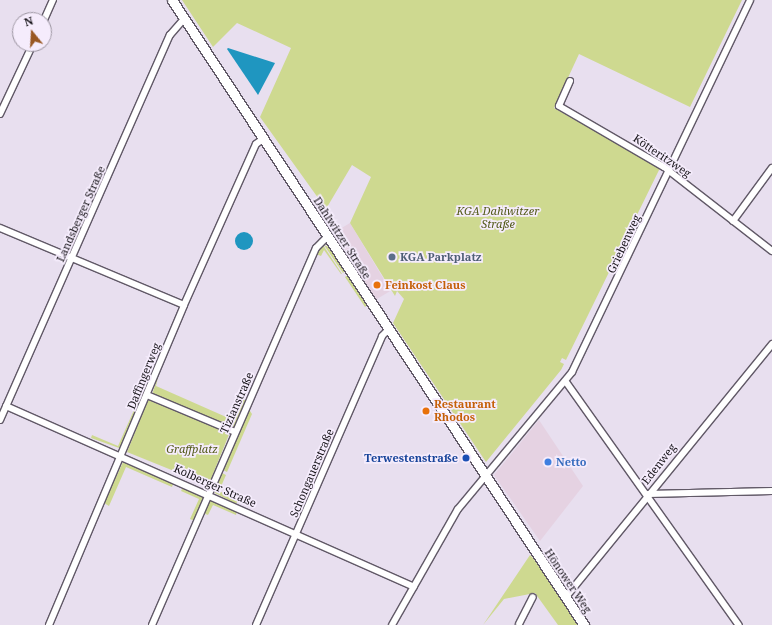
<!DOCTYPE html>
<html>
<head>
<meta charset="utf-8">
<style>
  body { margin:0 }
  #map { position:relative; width:772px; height:625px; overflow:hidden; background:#e8dfef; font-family:"Noto Serif",serif }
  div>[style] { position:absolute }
  .commercial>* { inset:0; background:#e5d2e2; transform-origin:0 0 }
  .green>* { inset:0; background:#ced990; transform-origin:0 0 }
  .water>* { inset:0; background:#1f96c0 }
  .round { border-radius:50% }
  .roads { filter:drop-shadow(1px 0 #615967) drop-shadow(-1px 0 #615967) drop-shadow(0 1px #615967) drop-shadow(0 -1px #615967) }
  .minor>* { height:6px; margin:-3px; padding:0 3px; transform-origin:3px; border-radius:3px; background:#fff }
  .secondary>* { height:9px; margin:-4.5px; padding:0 4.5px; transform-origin:4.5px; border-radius:4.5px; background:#fff }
  .dots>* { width:11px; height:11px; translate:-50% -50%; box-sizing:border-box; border:2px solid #f5ecfc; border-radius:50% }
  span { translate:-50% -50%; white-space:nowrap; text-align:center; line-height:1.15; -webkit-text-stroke:3.5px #f5ecfc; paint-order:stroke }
  .street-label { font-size:11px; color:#161318 }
  .park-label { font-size:11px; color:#535a19; font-style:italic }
  .service-label { font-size:11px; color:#4e5e75; font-weight:700 }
  .left { translate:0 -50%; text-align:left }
  .food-label { font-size:11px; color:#c56008; font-weight:700 }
  .transit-label { font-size:11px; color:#164399; font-weight:700 }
  .right { translate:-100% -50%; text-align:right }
  .shop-label { font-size:11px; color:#366cbe; font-weight:700 }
  .north { position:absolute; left:12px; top:12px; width:40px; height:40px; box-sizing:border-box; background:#f5ecfc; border:1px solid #9c95a1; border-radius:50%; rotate:342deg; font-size:11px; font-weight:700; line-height:16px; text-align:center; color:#161318 }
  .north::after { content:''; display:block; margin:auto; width:14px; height:18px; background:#995823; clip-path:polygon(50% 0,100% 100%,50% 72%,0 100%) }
</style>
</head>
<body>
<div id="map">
  <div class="commercial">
    <div style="left:350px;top:223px;width:79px;height:18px;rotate:59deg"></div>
    <div style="clip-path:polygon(539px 420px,583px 486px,540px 541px,494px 475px)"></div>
  </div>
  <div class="green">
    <div style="clip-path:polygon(182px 0,742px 0,690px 107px,579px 54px,554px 108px,660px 168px,566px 360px,562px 358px,560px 362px,564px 364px,561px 370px,486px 462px,393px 323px,404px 299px,397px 291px,395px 296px,350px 223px,371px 177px,352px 165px,326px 209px,260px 117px,291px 48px,237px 23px,213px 47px)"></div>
    <div style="clip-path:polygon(323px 245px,342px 274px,341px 274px,324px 250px,321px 256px,316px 254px)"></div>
    <div style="clip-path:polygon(324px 245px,329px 247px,345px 271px,343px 273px)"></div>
    <div style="clip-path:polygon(348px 275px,367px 305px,365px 307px,345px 277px)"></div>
    <div style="clip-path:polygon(160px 369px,156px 386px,233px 420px,242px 399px,247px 401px,236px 426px,232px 429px,152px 395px)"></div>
    <div style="left:148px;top:400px;width:88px;height:56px;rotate:22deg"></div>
    <div style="clip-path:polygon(138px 401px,141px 402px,122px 449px,91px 438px,92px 435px,118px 446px)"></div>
    <div style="clip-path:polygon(248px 408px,252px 414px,227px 472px,221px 469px)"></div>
    <div style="clip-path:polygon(124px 460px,174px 481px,172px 487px,126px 467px,109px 506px,104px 503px)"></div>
    <div style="clip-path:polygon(220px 472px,226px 475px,219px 491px,238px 500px,236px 504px,215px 493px,213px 487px)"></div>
    <div style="clip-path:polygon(184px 485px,204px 495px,195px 521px,190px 519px,199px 499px,181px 491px)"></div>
    <div style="clip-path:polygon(210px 499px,238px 508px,236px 515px,213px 505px,208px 515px,203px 513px)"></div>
    <div style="clip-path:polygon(530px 555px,533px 558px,579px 625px,558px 625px,535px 593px,504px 599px,483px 625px)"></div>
  </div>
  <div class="water">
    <div style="clip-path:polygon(228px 48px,275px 63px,258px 95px,227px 49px)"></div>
    <div class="round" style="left:235px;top:232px;width:18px;height:18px"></div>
  </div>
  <div class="roads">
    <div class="minor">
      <div style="left:44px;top:20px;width:22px;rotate:-66deg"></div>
      <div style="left:570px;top:81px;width:27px;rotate:114deg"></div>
      <div style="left:559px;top:106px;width:121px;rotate:30.2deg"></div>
      <div style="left:664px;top:167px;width:137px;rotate:37.9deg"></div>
      <div style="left:0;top:114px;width:77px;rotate:-64.8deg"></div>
      <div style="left:733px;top:221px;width:66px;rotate:-53.7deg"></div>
      <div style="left:0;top:228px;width:199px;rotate:22.7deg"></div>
      <div style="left:566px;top:382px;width:298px;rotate:54.6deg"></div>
      <div style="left:147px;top:395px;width:95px;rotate:22.8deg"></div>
      <div style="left:6px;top:406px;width:446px;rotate:23.9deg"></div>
      <div style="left:0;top:420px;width:421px;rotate:-66.2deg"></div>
      <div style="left:170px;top:35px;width:21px;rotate:-49deg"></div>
      <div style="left:648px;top:494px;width:124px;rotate:-1.4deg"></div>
      <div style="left:565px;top:598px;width:328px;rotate:-50.8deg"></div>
      <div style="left:519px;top:624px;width:30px;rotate:-63deg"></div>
      <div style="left:49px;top:625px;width:347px;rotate:-67.1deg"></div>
      <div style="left:184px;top:305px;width:176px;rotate:-65.9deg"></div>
      <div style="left:256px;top:144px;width:9px;rotate:-36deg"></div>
      <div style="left:152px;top:625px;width:411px;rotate:-66.5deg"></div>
      <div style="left:316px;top:248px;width:16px;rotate:-45deg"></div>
      <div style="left:256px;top:625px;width:315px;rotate:-66.4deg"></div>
      <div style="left:382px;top:336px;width:8px;rotate:-45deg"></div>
      <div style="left:392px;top:625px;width:133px;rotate:-60.4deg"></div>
      <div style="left:458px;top:509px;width:178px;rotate:-50.2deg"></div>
      <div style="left:572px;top:372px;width:412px;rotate:-64.4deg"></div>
    </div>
    <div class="secondary">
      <div style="left:172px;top:0;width:749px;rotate:56.61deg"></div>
    </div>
  </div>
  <div class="dots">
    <div style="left:392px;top:257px;background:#5c6f8a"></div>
    <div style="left:377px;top:285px;background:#e8710a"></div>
    <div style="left:426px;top:411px;background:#e8710a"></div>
    <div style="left:466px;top:458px;background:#1a4fb4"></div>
    <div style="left:548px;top:462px;background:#3f7fe0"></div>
  </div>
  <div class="street-label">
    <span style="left:662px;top:156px;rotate:34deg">Kötteritzweg</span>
    <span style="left:81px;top:214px;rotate:-66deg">Landsberger Straße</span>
    <span style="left:342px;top:238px;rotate:57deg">Dahlwitzer Straße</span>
    <span style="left:624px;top:244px;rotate:-65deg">Griebenweg</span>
    <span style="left:144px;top:376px;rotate:-68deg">Daffingerweg</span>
    <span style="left:237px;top:403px;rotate:-66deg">Tizianstraße</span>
    <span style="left:659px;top:464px;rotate:-52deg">Edenweg</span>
    <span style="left:312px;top:473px;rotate:-67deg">Schongauerstraße</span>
    <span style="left:215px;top:486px;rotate:24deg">Kolberger Straße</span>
    <span style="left:568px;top:581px;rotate:56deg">Hönower Weg</span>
  </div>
  <div class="park-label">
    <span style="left:498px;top:218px">KGA Dahlwitzer<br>Straße</span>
    <span style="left:192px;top:449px">Graffplatz</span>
  </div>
  <div class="service-label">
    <span class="left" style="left:400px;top:257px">KGA Parkplatz</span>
  </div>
  <div class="food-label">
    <span class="left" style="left:385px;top:285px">Feinkost Claus</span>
    <span class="left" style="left:434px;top:411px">Restaurant<br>Rhodos</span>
  </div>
  <div class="transit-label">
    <span class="right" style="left:458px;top:458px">Terwestenstraße</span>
  </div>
  <div class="shop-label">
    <span class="left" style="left:556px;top:462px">Netto</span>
  </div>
  <div class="north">N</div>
</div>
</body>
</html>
